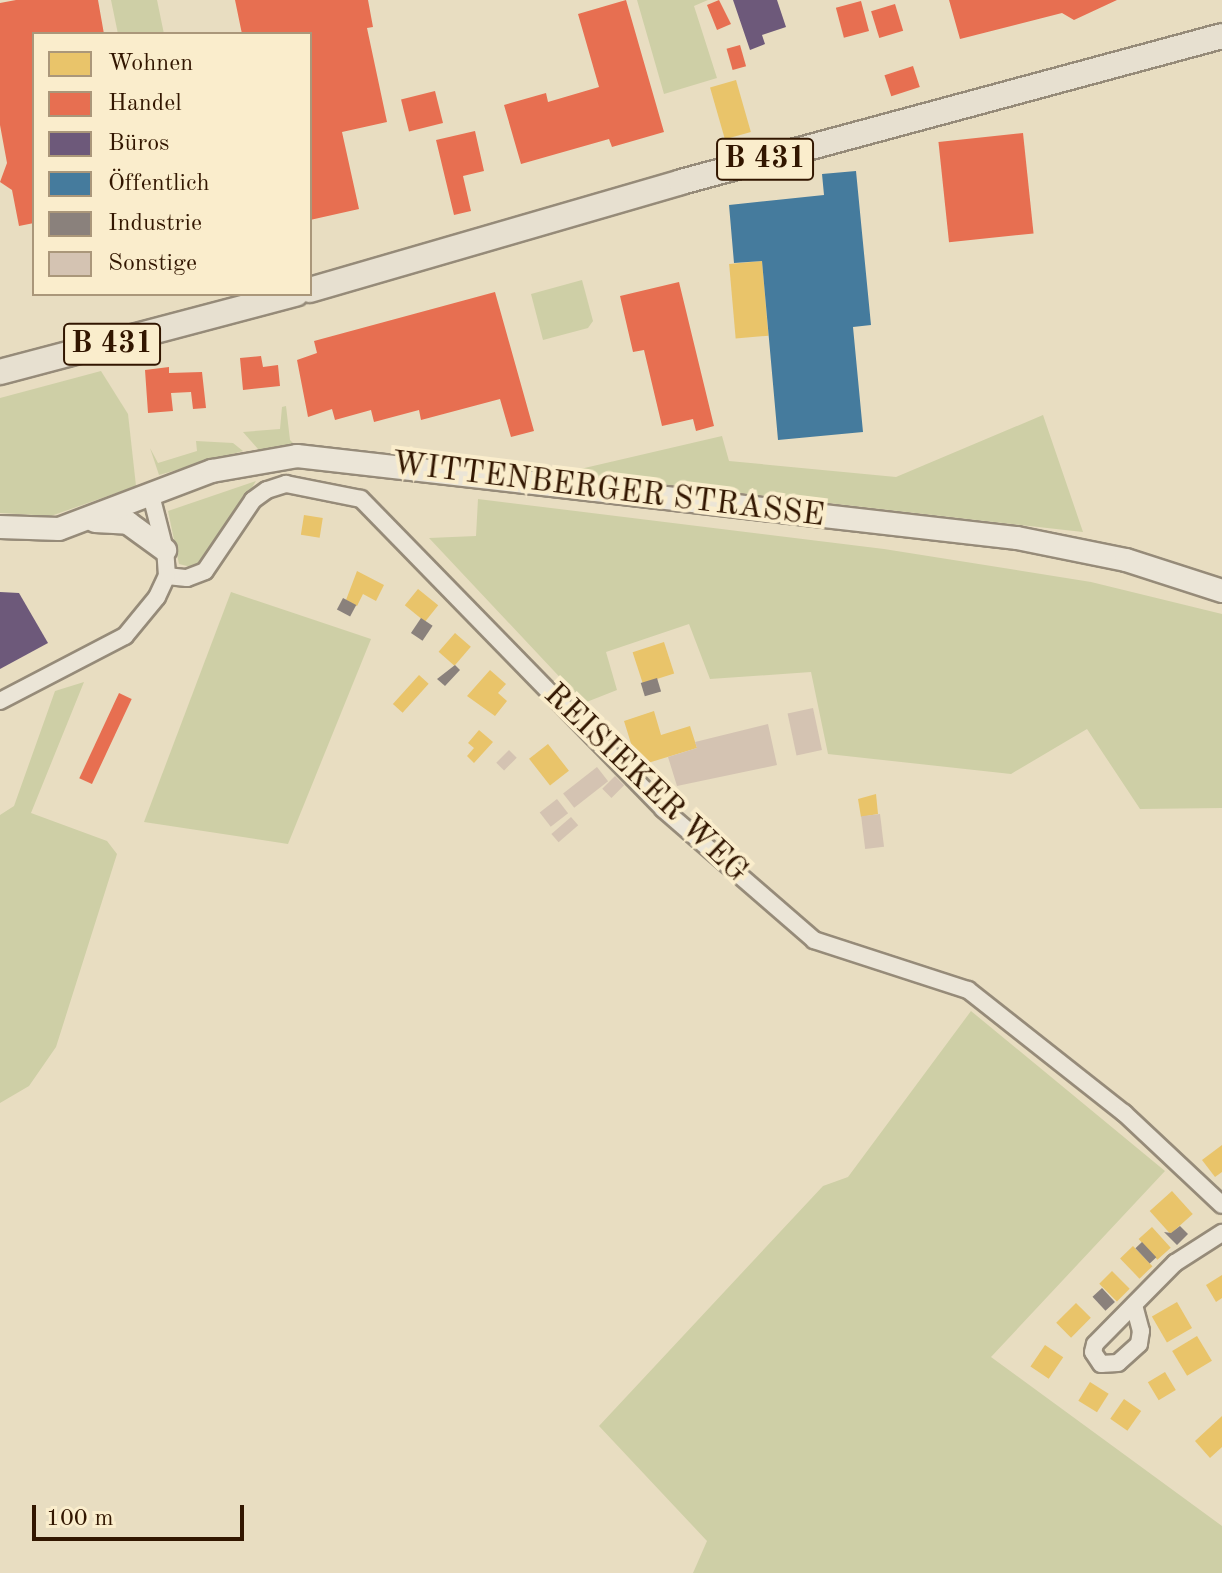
<!DOCTYPE html>
<html>
<head>
<meta charset="utf-8">
<style>
  body { margin:0 }
  #map { position:relative; width:1222px; height:1573px; overflow:hidden; background:#e8ddc1; font-family:"Old Standard TT",serif }
  div>[style] { position:absolute }
  .green>* { inset:0; background:#cecfa6 }
  .homes>* { inset:0; background:#e9c46a; transform-origin:0 0 }
  .shops>* { inset:0; background:#e76f51; transform-origin:0 0 }
  .offices>* { inset:0; background:#6d597a }
  .public>* { inset:0; background:#457b9d }
  .industry>* { inset:0; background:#8a817c; transform-origin:0 0 }
  .building>* { inset:0; background:#d4c3b2; transform-origin:0 0 }
  .roads { filter:drop-shadow(2px 0 #968b79) drop-shadow(-2px 0 #968b79) drop-shadow(0 2px #968b79) drop-shadow(0 -2px #968b79) }
  .street>* { height:16px; margin:-8px; padding:0 8px; transform-origin:8px; border-radius:8px; background:#ebe5d7 }
  .secondary>* { height:22px; margin:-11px; padding:0 11px; transform-origin:11px; border-radius:11px; background:#ebe5d7 }
  .primary>* { height:24px; margin:-12px; padding:0 12px; transform-origin:12px; border-radius:12px; background:#e7e0d0 }
  span { translate:-50% -50%; white-space:nowrap; text-align:center; line-height:1.15; -webkit-text-stroke:8px #faedcc; paint-order:stroke }
  .shield-label span { padding:2px 6px; background:#faedcc; border:2px solid; border-radius:6px; -webkit-text-stroke-width:0 }
  .shield-label { font-size:30px; color:#321600; font-weight:700 }
  .street-label { font-size:32px; color:#321600 }
  .legend { position:absolute; left:32px; top:32px; width:280px; height:264px; box-sizing:border-box; background:#faedcc; border:2px solid #aa977a; margin:0; padding:10px 14px; list-style:none; font-size:24px; color:#321600 }
  .legend li { display:flex; align-items:center; gap:16px; height:40px }
  .legend b { width:40px; border:2px solid #aa977a }
  .scale { position:absolute; left:32px; top:1505px; width:212px; height:36px; box-sizing:border-box; border:4px solid #321600; border-top:0; padding-left:10px; font-size:24px; line-height:28px; white-space:nowrap; color:#321600; -webkit-text-stroke:6px #faedcc; paint-order:stroke }
</style>
</head>
<body>
<div id="map">
  <div class="green">
    <div style="clip-path:polygon(111px 0,157px 0,164px 34px,118px 34px)"></div>
    <div style="clip-path:polygon(637px 0,708px 0,694px 6px,717px 78px,664px 94px)"></div>
    <div style="clip-path:polygon(582px 280px,593px 321px,588px 328px,543px 340px,531px 294px)"></div>
    <div style="clip-path:polygon(101px 371px,128px 414px,136px 486px,51px 516px,0 513px,0 398px)"></div>
    <div style="clip-path:polygon(286px 406px,290px 440px,295px 445px,373px 453px,373px 457px,259px 450px,243px 432px,280px 429px,282px 407px)"></div>
    <div style="clip-path:polygon(1043px 415px,1083px 532px,563px 473px,722px 436px,729px 461px,896px 477px)"></div>
    <div style="clip-path:polygon(196px 441px,233px 443px,243px 451px,159px 475px,150px 448px,158px 463px,197px 451px)"></div>
    <div style="clip-path:polygon(256px 481px,207px 561px,195px 568px,179px 564px,168px 511px)"></div>
    <div style="clip-path:polygon(478px 499px,884px 549px,1091px 582px,1222px 614px,1222px 808px,1140px 809px,1087px 729px,1011px 774px,828px 754px,811px 672px,710px 679px,689px 624px,606px 652px,617px 690px,584px 703px,429px 538px,476px 536px)"></div>
    <div style="clip-path:polygon(231px 592px,371px 639px,288px 844px,144px 822px)"></div>
    <div style="clip-path:polygon(84px 682px,31px 813px,107px 841px,117px 854px,56px 1047px,29px 1086px,0 1103px,0 815px,14px 806px,55px 691px)"></div>
    <div style="clip-path:polygon(971px 1011px,1165px 1171px,991px 1357px,1222px 1526px,1222px 1573px,693px 1573px,707px 1541px,599px 1426px,823px 1186px,848px 1177px)"></div>
  </div>
  <div class="homes">
    <div style="left:736px;top:80px;width:54px;height:27px;rotate:74deg"></div>
    <div style="left:762px;top:261px;width:75px;height:33px;rotate:85deg"></div>
    <div style="left:304px;top:515px;width:19px;height:20px;rotate:9deg"></div>
    <div style="clip-path:polygon(357px 571px,384px 585px,376px 601px,363px 594px,357px 606px,346px 600px)"></div>
    <div style="left:418px;top:589px;width:26px;height:21px;rotate:39deg"></div>
    <div style="left:455px;top:633px;width:21px;height:25px;rotate:41deg"></div>
    <div style="left:664px;top:642px;width:33px;height:33px;rotate:72deg"></div>
    <div style="clip-path:polygon(490px 670px,506px 684px,498px 693px,507px 701px,495px 716px,467px 696px)"></div>
    <div style="left:419px;top:675px;width:13px;height:39px;rotate:42deg"></div>
    <div style="clip-path:polygon(654px 711px,661px 735px,690px 726px,697px 748px,638px 766px,624px 721px)"></div>
    <div style="clip-path:polygon(479px 730px,493px 742px,474px 763px,467px 756px,474px 748px,468px 743px)"></div>
    <div style="left:548px;top:744px;width:34px;height:24px;rotate:52deg"></div>
    <div style="clip-path:polygon(876px 794px,878px 814px,861px 817px,858px 799px)"></div>
    <div style="clip-path:polygon(1222px 1145px,1222px 1172px,1215px 1177px,1202px 1160px)"></div>
    <div style="left:1172px;top:1191px;width:31px;height:30px;rotate:48deg"></div>
    <div style="left:1152px;top:1227px;width:28px;height:18px;rotate:48deg"></div>
    <div style="left:1133px;top:1246px;width:28px;height:18px;rotate:46deg"></div>
    <div style="left:1112px;top:1271px;width:25px;height:18px;rotate:45deg"></div>
    <div style="clip-path:polygon(1222px 1275px,1222px 1298px,1216px 1302px,1206px 1285px)"></div>
    <div style="left:1177px;top:1302px;width:30px;height:29px;rotate:60deg"></div>
    <div style="left:1076px;top:1303px;width:21px;height:28px;rotate:45deg"></div>
    <div style="left:1197px;top:1336px;width:29px;height:29px;rotate:59deg"></div>
    <div style="left:1045px;top:1345px;width:22px;height:26px;rotate:34deg"></div>
    <div style="left:1165px;top:1372px;width:21px;height:20px;rotate:59deg"></div>
    <div style="left:1090px;top:1382px;width:22px;height:22px;rotate:32deg"></div>
    <div style="left:1124px;top:1399px;width:21px;height:24px;rotate:35deg"></div>
    <div style="clip-path:polygon(1222px 1416px,1222px 1447px,1210px 1458px,1195px 1441px)"></div>
  </div>
  <div class="shops">
    <div style="clip-path:polygon(16px 0,98px 0,104px 34px,34px 34px,34px 223px,19px 226px,12px 190px,0 182px,7px 163px,0 125px,0 3px)"></div>
    <div style="clip-path:polygon(235px 0,368px 0,373px 27px,367px 28px,387px 122px,342px 132px,359px 209px,310px 220px,310px 34px,242px 34px)"></div>
    <div style="clip-path:polygon(626px 0,664px 132px,612px 147px,609px 139px,521px 164px,504px 105px,546px 93px,548px 102px,599px 87px,578px 14px)"></div>
    <div style="clip-path:polygon(719px 0,731px 24px,717px 30px,707px 5px)"></div>
    <div style="clip-path:polygon(949px 0,1117px 0,1074px 20px,1062px 13px,960px 39px)"></div>
    <div style="left:861px;top:1px;width:31px;height:26px;rotate:75deg"></div>
    <div style="left:895px;top:4px;width:28px;height:25px;rotate:73deg"></div>
    <div style="left:740px;top:45px;width:22px;height:14px;rotate:74deg"></div>
    <div style="left:913px;top:66px;width:22px;height:30px;rotate:72deg"></div>
    <div style="left:435px;top:91px;width:33px;height:35px;rotate:76deg"></div>
    <div style="clip-path:polygon(475px 131px,484px 171px,463px 176px,471px 211px,454px 215px,436px 140px)"></div>
    <div style="left:1023px;top:133px;width:101px;height:85px;rotate:84deg"></div>
    <div style="clip-path:polygon(679px 282px,714px 426px,696px 431px,693px 419px,662px 426px,644px 350px,633px 352px,620px 296px)"></div>
    <div style="clip-path:polygon(495px 292px,534px 431px,511px 437px,500px 399px,421px 420px,419px 410px,374px 422px,371px 410px,335px 420px,332px 409px,308px 417px,297px 360px,317px 353px,314px 341px)"></div>
    <div style="clip-path:polygon(261px 356px,263px 367px,278px 365px,280px 386px,243px 390px,240px 358px)"></div>
    <div style="clip-path:polygon(169px 367px,169px 373px,202px 372px,206px 408px,193px 409px,191px 392px,171px 393px,173px 411px,148px 413px,145px 370px)"></div>
    <div style="left:119px;top:693px;width:14px;height:94px;rotate:25deg"></div>
  </div>
  <div class="offices">
    <div style="clip-path:polygon(733px 0,777px 0,786px 27px,762px 35px,765px 44px,750px 50px)"></div>
    <div style="clip-path:polygon(0 592px,19px 593px,48px 643px,0 669px)"></div>
  </div>
  <div class="public">
    <div style="clip-path:polygon(856px 171px,871px 325px,853px 327px,863px 432px,778px 440px,762px 261px,734px 263px,729px 205px,824px 195px,822px 174px)"></div>
  </div>
  <div class="industry">
    <div style="left:343px;top:598px;width:15px;height:13px;rotate:28deg"></div>
    <div style="left:421px;top:618px;width:14px;height:18px;rotate:34deg"></div>
    <div style="clip-path:polygon(455px 665px,460px 670px,445px 686px,437px 679px)"></div>
    <div style="left:657px;top:678px;width:14px;height:17px;rotate:73deg"></div>
    <div style="clip-path:polygon(1180px 1226px,1188px 1234px,1177px 1245px,1164px 1232px,1171px 1233px)"></div>
    <div style="left:1142px;top:1242px;width:21px;height:9px;rotate:47deg"></div>
    <div style="left:1102px;top:1288px;width:19px;height:13px;rotate:47deg"></div>
  </div>
  <div class="building">
    <div style="left:813px;top:708px;width:43px;height:26px;rotate:78deg"></div>
    <div style="clip-path:polygon(768px 724px,777px 765px,677px 786px,668px 757px,697px 748px,695px 742px)"></div>
    <div style="left:509px;top:750px;width:11px;height:18px;rotate:45deg"></div>
    <div style="left:597px;top:767px;width:18px;height:43px;rotate:52deg"></div>
    <div style="left:615px;top:776px;width:13px;height:18px;rotate:45deg"></div>
    <div style="left:557px;top:799px;width:18px;height:22px;rotate:52deg"></div>
    <div style="left:880px;top:814px;width:33px;height:19px;rotate:83deg"></div>
    <div style="left:571px;top:817px;width:11px;height:26px;rotate:49deg"></div>
  </div>
  <div class="roads">
    <div class="street">
      <div style="left:167px;top:576px;width:20px;rotate:6deg"></div>
      <div style="left:187px;top:578px;width:19px;rotate:-21deg"></div>
      <div style="left:205px;top:571px;width:86px;rotate:-55.9deg"></div>
      <div style="left:253px;top:500px;width:17px;rotate:-36deg"></div>
      <div style="left:267px;top:490px;width:20px;rotate:-18deg"></div>
      <div style="left:286px;top:484px;width:76px;rotate:11.3deg"></div>
      <div style="left:361px;top:499px;width:433px;rotate:45.7deg"></div>
      <div style="left:663px;top:809px;width:200px;rotate:40.9deg"></div>
      <div style="left:814px;top:940px;width:162px;rotate:18deg"></div>
      <div style="left:968px;top:990px;width:199px;rotate:38.3deg"></div>
      <div style="left:1124px;top:1113px;width:134px;rotate:43.2deg"></div>
      <div style="left:0;top:701px;width:141px;rotate:-27.5deg"></div>
      <div style="left:125px;top:636px;width:50px;rotate:-50.6deg"></div>
      <div style="left:157px;top:597px;width:23px;rotate:-65deg"></div>
      <div style="left:167px;top:576px;width:26px;rotate:-94deg"></div>
      <div style="left:165px;top:550px;width:57px;rotate:-104.3deg"></div>
      <div style="left:1134px;top:1305px;width:27px;rotate:75deg"></div>
      <div style="left:1141px;top:1331px;width:13px;rotate:99deg"></div>
      <div style="left:1139px;top:1344px;width:28px;rotate:138deg"></div>
      <div style="left:1118px;top:1363px;width:17px;rotate:177deg"></div>
      <div style="left:1101px;top:1364px;width:14px;rotate:-124deg"></div>
      <div style="left:1093px;top:1352px;width:8px;rotate:-76deg"></div>
      <div style="left:1095px;top:1344px;width:114px;rotate:-45.4deg"></div>
      <div style="left:1175px;top:1263px;width:56px;rotate:-32.6deg"></div>
    </div>
    <div class="secondary">
      <div style="left:95px;top:521px;width:33px;rotate:3deg"></div>
      <div style="left:128px;top:523px;width:46px;rotate:36.1deg"></div>
      <div style="left:0;top:527px;width:59px;rotate:1.9deg"></div>
      <div style="left:59px;top:529px;width:164px;rotate:-20.8deg"></div>
      <div style="left:212px;top:471px;width:86px;rotate:-10deg"></div>
      <div style="left:297px;top:456px;width:725px;rotate:6.5deg"></div>
      <div style="left:1017px;top:538px;width:111px;rotate:11.4deg"></div>
      <div style="left:1126px;top:560px;width:101px;rotate:17.9deg"></div>
    </div>
    <div class="primary">
      <div style="left:310px;top:290px;width:386px;rotate:-16.2deg"></div>
      <div style="left:681px;top:182px;width:560px;rotate:-15.1deg"></div>
      <div style="left:0;top:372px;width:306px;rotate:-14.8deg"></div>
    </div>
  </div>
  <div class="shield-label">
    <span style="left:765px;top:159px">B 431</span>
    <span style="left:112px;top:344px">B 431</span>
  </div>
  <div class="street-label">
    <span style="left:608px;top:491px;rotate:7deg">WITTENBERGER STRASSE</span>
    <span style="left:645px;top:784px;rotate:44deg">REISIEKER WEG</span>
  </div>
  <ul class="legend">
  <li><b style="height:22px;background:#e9c46a"></b>Wohnen</li>
  <li><b style="height:22px;background:#e76f51"></b>Handel</li>
  <li><b style="height:22px;background:#6d597a"></b>Büros</li>
  <li><b style="height:22px;background:#457b9d"></b>Öffentlich</li>
  <li><b style="height:22px;background:#8a817c"></b>Industrie</li>
  <li><b style="height:22px;background:#d4c3b2"></b>Sonstige</li>
  </ul>
  <div class="scale">100 m</div>
</div>
</body>
</html>
